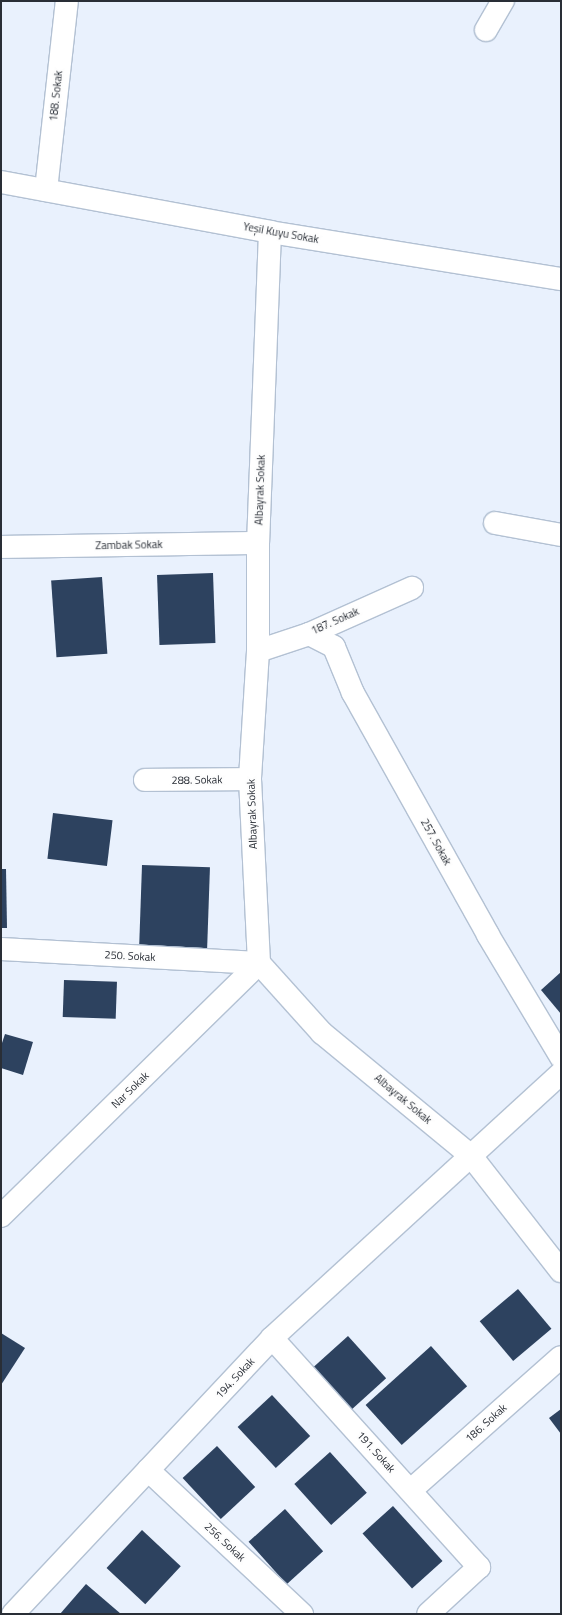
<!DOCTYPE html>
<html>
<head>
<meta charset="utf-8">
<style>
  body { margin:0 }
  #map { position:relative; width:562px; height:1615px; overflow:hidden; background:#e9f1fd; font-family:"Titillium Web",sans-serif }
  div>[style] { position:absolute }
  .building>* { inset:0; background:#2d425f; transform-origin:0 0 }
  .roads { filter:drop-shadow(1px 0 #b3c1d3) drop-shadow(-1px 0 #b3c1d3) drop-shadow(0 1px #b3c1d3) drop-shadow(0 -1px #b3c1d3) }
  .minor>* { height:22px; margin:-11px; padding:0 11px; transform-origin:11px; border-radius:11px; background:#fff }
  span { translate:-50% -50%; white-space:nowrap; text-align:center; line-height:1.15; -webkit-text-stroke:4px #fdfdfd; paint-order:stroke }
  .street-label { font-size:11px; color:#292e36 }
  .frame { position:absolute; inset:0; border:2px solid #292e36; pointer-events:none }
</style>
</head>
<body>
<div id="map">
  <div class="building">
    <div style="left:213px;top:573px;width:70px;height:56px;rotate:88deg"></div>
    <div style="left:102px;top:577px;width:77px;height:51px;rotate:86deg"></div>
    <div style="left:53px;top:813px;width:60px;height:46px;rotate:7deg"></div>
    <div style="left:142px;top:865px;width:68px;height:85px;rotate:2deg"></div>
    <div style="clip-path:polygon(1px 869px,6px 869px,7px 928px,1px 928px)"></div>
    <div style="clip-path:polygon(561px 972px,561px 1014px,541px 990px)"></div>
    <div style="left:64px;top:980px;width:53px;height:37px;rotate:2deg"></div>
    <div style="clip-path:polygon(5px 1034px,33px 1042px,23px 1075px,1px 1068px,1px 1046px)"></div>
    <div style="left:518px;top:1289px;width:52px;height:50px;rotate:50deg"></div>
    <div style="clip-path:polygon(1px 1333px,25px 1348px,1px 1385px)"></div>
    <div style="left:348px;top:1336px;width:57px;height:49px;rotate:48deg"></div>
    <div style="left:431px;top:1346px;width:54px;height:88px;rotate:48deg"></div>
    <div style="left:272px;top:1395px;width:56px;height:47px;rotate:47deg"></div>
    <div style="clip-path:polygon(561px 1409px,561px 1434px,549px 1418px)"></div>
    <div style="left:217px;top:1446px;width:56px;height:47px;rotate:47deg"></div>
    <div style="left:330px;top:1452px;width:55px;height:48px;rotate:48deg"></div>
    <div style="left:393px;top:1506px;width:74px;height:41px;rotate:48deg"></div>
    <div style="left:285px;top:1509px;width:57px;height:49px;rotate:48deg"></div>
    <div style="left:142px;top:1530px;width:53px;height:52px;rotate:43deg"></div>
    <div style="clip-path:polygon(86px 1584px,121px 1614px,60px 1614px)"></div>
  </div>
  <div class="roads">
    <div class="minor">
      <div style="left:486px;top:30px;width:34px;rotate:-60deg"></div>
      <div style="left:1px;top:182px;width:274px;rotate:10.5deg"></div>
      <div style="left:270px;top:232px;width:295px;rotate:9.2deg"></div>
      <div style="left:46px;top:190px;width:190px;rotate:-83.7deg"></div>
      <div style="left:270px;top:232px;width:311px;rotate:92.2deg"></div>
      <div style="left:258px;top:543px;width:108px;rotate:90deg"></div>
      <div style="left:258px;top:651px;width:128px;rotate:93.6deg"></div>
      <div style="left:250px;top:779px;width:184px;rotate:87.2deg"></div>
      <div style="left:259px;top:963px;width:94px;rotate:48deg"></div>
      <div style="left:322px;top:1033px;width:193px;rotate:39.5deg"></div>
      <div style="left:471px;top:1156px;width:146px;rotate:52deg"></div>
      <div style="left:495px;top:523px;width:67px;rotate:10.3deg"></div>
      <div style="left:1px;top:547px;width:257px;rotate:-0.9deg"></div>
      <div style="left:309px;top:634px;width:28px;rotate:27deg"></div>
      <div style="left:334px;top:647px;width:50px;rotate:67.6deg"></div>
      <div style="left:353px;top:693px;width:277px;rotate:60.8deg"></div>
      <div style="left:488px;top:935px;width:142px;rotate:59.1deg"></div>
      <div style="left:258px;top:651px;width:54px;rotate:-18.4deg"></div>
      <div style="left:309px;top:634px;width:113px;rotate:-24.1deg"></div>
      <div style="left:145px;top:780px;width:105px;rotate:-0.5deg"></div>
      <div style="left:1px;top:949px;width:258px;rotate:3.1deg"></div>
      <div style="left:1px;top:1216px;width:361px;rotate:-44.4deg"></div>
      <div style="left:272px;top:1338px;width:309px;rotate:47.9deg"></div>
      <div style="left:479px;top:1567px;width:69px;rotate:137.3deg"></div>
      <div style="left:148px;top:1470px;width:211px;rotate:43.1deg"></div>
      <div style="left:411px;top:1490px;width:200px;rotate:-41.6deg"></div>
      <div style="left:13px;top:1614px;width:378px;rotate:-46.8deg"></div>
      <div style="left:272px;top:1338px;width:392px;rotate:-42.5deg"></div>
    </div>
  </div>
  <div class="street-label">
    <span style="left:56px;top:96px;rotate:-84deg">188. Sokak</span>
    <span style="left:281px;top:233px;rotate:10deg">Yeşil Kuyu Sokak</span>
    <span style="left:260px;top:490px;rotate:-88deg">Albayrak Sokak</span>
    <span style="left:129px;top:545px;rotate:-1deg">Zambak Sokak</span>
    <span style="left:335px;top:621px;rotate:-24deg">187. Sokak</span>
    <span style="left:197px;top:780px;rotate:-1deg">288. Sokak</span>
    <span style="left:252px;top:814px;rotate:-92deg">Albayrak Sokak</span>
    <span style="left:436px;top:842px;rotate:61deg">257. Sokak</span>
    <span style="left:130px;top:956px;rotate:3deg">250. Sokak</span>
    <span style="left:130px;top:1090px;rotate:-44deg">Nar Sokak</span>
    <span style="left:403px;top:1099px;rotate:40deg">Albayrak Sokak</span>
    <span style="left:235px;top:1378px;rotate:-47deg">194. Sokak</span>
    <span style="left:486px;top:1423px;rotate:-42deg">186. Sokak</span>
    <span style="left:376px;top:1452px;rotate:48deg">191. Sokak</span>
    <span style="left:225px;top:1542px;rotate:43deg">256. Sokak</span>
  </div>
  <div class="frame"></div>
</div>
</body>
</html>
